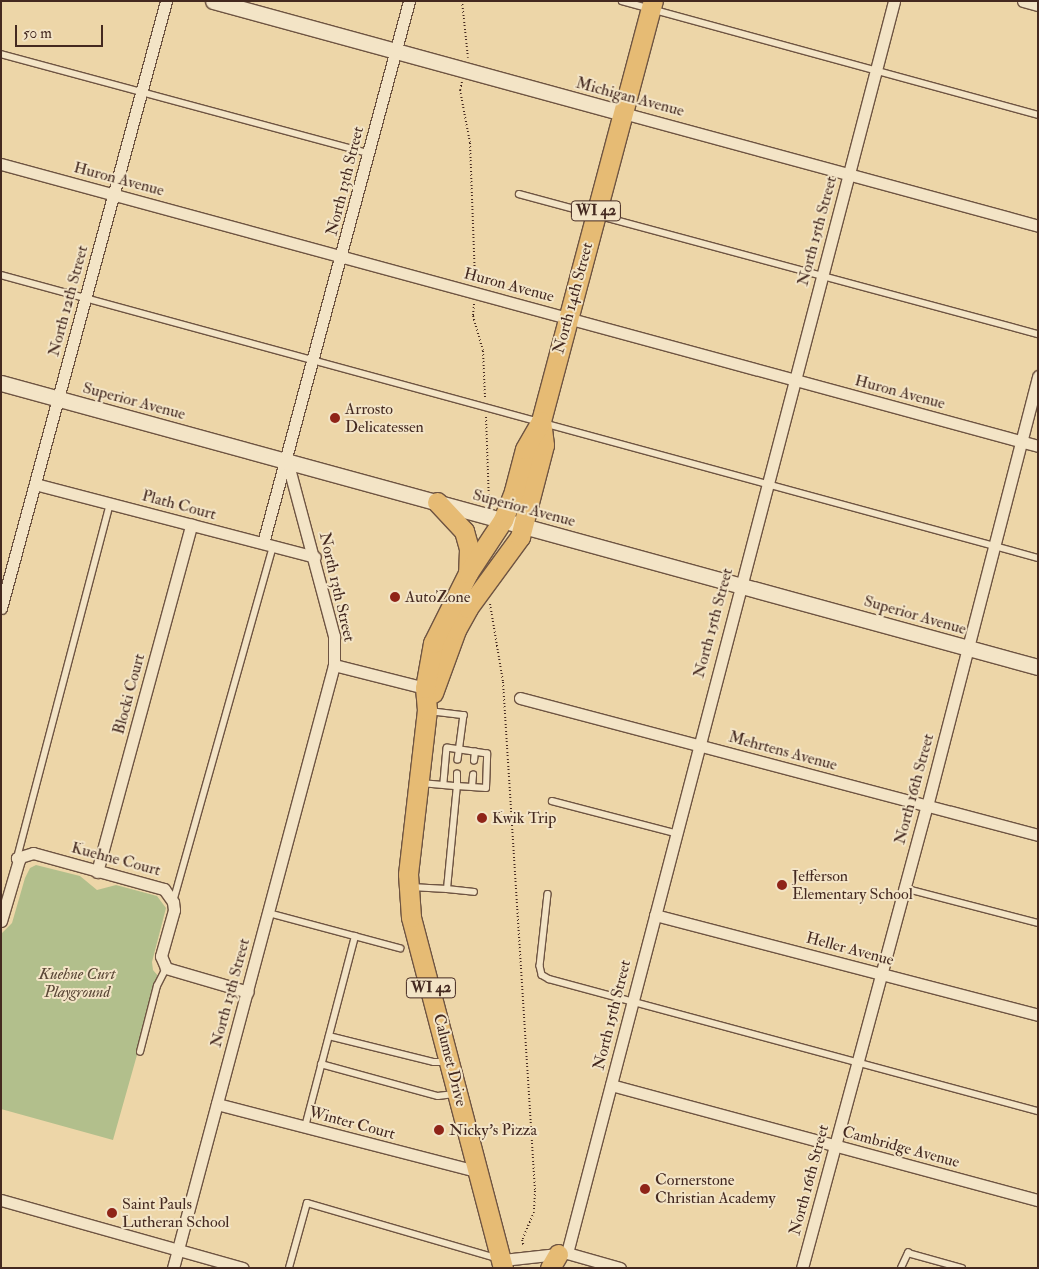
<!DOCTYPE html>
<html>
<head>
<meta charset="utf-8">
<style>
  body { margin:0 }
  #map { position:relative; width:1039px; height:1269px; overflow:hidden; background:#edd6a8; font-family:"IM FELL Double Pica",serif }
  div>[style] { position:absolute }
  .green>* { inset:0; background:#b2bf8c }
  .path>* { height:2px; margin-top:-1px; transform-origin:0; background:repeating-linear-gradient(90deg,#442920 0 1px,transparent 0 3.5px) }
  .roads { filter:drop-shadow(1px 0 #6e5442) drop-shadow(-1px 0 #6e5442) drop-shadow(0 1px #6e5442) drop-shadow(0 -1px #6e5442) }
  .service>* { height:5.5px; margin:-2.75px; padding:0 2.75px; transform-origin:2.75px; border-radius:2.75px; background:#f3e4c6 }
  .minor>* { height:11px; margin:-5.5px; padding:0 5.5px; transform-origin:5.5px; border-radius:5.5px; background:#f3e4c6 }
  .tertiary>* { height:15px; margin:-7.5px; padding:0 7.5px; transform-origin:7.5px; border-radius:7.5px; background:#f3e4c6 }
  .primary>* { height:19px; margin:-9.5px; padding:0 9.5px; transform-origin:9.5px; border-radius:9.5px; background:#e6bb74 }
  .dots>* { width:14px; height:14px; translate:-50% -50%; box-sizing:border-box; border:2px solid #f3e4c6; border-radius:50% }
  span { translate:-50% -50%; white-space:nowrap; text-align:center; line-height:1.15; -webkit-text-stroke:4px #f3e4c6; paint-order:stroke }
  .shield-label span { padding:1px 4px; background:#f3e4c6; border:1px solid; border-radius:4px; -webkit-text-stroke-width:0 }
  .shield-label { font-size:15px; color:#442920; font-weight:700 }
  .street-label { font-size:16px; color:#442920 }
  .poi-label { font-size:16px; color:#442920 }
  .left { translate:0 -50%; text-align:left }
  .park-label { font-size:16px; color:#5a4736; font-style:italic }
  .frame { position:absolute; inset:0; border:2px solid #442920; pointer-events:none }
  .scale { position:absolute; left:15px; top:25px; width:88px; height:22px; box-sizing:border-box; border:2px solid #442920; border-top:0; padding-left:6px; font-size:15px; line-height:18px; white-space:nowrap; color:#442920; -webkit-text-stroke:4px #f3e4c6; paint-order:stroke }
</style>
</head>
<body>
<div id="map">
  <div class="green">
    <div style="clip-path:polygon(36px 865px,80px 876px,97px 890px,116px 885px,157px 896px,166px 908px,152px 962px,153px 970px,159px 977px,113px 1140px,1px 1109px,1px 934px,12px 923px,25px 878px,30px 868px)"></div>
  </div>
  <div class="path">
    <div style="left:462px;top:1px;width:57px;rotate:84deg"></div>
    <div style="left:462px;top:82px;width:8px;rotate:104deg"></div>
    <div style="left:460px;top:90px;width:54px;rotate:79.3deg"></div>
    <div style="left:470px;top:143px;width:138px;rotate:87.9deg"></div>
    <div style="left:474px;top:304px;width:12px;rotate:95deg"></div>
    <div style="left:473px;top:316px;width:36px;rotate:74deg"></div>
    <div style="left:483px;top:351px;width:46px;rotate:87.5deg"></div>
    <div style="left:486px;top:417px;width:85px;rotate:88deg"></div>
    <div style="left:490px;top:604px;width:79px;rotate:80.5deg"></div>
    <div style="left:503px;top:682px;width:510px;rotate:86.4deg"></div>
    <div style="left:535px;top:1191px;width:21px;rotate:93deg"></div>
    <div style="left:534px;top:1212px;width:30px;rotate:113deg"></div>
    <div style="left:522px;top:1240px;width:7px;rotate:74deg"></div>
  </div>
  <div class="roads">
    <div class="service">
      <div style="left:622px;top:1px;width:431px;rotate:15.3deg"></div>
      <div style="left:1px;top:54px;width:380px;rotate:15.1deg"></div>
      <div style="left:519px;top:194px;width:538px;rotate:15.1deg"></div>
      <div style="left:1px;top:275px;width:1075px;rotate:15.26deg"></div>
      <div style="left:429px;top:711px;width:35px;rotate:7deg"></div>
      <div style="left:464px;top:715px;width:45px;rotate:97.6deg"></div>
      <div style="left:474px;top:761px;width:9px;rotate:-84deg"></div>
      <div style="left:421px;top:783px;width:36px;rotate:5deg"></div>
      <div style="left:457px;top:786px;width:12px;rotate:-90deg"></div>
      <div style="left:472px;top:787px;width:12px;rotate:-85deg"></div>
      <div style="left:552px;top:801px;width:127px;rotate:14.6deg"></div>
      <div style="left:17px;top:858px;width:367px;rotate:-75.3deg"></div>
      <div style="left:411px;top:887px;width:36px;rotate:3deg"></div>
      <div style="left:447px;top:889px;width:103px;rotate:-84.5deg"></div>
      <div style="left:457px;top:786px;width:29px;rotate:4deg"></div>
      <div style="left:486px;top:788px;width:34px;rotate:-88deg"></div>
      <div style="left:487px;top:754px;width:40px;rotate:-171.5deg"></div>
      <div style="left:447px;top:748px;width:36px;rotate:95deg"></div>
      <div style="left:904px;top:888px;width:138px;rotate:14.6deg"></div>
      <div style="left:447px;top:889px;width:27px;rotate:6deg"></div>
      <div style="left:548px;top:894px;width:72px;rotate:96.3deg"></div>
      <div style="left:540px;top:966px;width:9px;rotate:77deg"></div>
      <div style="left:542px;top:975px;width:8px;rotate:30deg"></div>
      <div style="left:549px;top:979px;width:507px;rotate:15.11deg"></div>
      <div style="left:173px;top:902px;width:370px;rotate:-74.3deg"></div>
      <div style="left:269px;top:913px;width:136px;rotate:15deg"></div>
      <div style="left:329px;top:1036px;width:108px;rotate:13.9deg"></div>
      <div style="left:434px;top:1062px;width:11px"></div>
      <div style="left:140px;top:1052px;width:68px;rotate:-75.6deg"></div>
      <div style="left:157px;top:986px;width:20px;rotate:-63deg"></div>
      <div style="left:321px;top:1064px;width:121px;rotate:15.3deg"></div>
      <div style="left:438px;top:1096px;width:16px;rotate:-7deg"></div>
      <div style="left:305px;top:1127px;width:197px;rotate:-75.3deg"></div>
      <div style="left:289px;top:1268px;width:67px;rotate:-74.5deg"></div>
      <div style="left:307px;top:1203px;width:197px;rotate:16.2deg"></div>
      <div style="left:901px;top:1268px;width:17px;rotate:-65deg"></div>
      <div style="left:908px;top:1253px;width:56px;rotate:15.5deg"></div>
    </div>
    <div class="minor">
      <div style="left:1023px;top:1px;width:16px;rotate:15deg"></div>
      <div style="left:623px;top:113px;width:430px;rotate:15.2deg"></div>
      <div style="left:1px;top:164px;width:1075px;rotate:15.21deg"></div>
      <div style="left:35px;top:484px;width:289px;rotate:14.6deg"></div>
      <div style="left:263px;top:543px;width:561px;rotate:-74.92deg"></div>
      <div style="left:1px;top:608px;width:629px;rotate:-74.79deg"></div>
      <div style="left:334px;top:665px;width:94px;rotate:14.2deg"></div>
      <div style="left:520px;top:698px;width:536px;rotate:14.81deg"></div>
      <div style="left:97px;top:872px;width:360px;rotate:-74.8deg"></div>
      <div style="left:655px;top:915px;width:396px;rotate:14.6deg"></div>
      <div style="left:1px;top:921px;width:64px;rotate:-73.6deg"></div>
      <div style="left:19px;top:860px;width:3px;rotate:-135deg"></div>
      <div style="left:17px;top:858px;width:17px;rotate:-17deg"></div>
      <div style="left:33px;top:853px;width:136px;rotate:15.4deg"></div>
      <div style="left:164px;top:889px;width:16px;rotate:55deg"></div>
      <div style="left:173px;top:902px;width:8px;rotate:83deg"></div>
      <div style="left:174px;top:910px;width:48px;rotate:105.8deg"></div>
      <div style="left:161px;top:956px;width:13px;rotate:67deg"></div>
      <div style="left:166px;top:968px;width:85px;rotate:16.3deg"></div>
      <div style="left:611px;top:1085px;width:442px;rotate:15.1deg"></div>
      <div style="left:217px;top:1104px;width:271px;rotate:14.5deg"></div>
      <div style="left:1px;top:1200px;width:251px;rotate:15.7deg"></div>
      <div style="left:567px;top:1253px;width:1294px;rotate:-75.36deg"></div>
      <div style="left:503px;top:1260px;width:64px;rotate:-6.2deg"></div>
      <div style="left:567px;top:1253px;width:55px;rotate:15.8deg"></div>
      <div style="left:173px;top:1268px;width:624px;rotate:-75.05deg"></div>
      <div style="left:334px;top:665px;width:29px;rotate:-90deg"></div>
      <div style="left:334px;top:636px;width:181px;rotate:-105deg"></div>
      <div style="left:802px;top:1268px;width:479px;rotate:-74.9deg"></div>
      <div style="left:927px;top:806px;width:444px;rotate:-75.5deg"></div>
    </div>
    <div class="tertiary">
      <div style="left:213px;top:1px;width:425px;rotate:15.3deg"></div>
      <div style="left:1px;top:383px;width:1075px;rotate:15.32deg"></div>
    </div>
    <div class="primary">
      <div style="left:437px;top:502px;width:40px;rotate:47deg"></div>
      <div style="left:464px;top:531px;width:19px;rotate:74deg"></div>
      <div style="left:469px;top:549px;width:24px;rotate:92deg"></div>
      <div style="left:433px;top:693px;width:67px;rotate:-69.9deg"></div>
      <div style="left:456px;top:630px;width:25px;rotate:-61deg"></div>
      <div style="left:468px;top:608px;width:88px;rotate:-53.8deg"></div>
      <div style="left:520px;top:537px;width:95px;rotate:-75.4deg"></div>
      <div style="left:544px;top:445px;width:24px;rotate:-97deg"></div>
      <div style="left:541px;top:421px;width:435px;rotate:-75.1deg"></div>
      <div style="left:503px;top:1268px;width:363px;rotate:-104.7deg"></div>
      <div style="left:411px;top:917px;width:43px;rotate:-94deg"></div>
      <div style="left:408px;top:874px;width:165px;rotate:-83.4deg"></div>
      <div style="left:427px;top:710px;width:22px;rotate:-95deg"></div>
      <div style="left:425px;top:688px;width:46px;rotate:-79.9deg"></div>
      <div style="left:433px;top:643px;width:78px;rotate:-63.4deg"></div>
      <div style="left:468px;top:573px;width:64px;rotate:-56.6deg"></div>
      <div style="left:503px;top:520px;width:31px;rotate:-69deg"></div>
      <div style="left:514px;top:491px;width:43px;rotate:-75.3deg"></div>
      <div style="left:525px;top:449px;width:32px;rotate:-60deg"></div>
      <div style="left:550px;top:1268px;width:16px;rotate:-60deg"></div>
    </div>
  </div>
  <div class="dots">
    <div style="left:335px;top:418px;background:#8f2418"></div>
    <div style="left:395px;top:597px;background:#8f2418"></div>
    <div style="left:482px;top:818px;background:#8f2418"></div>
    <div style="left:782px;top:885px;background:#8f2418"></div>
    <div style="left:439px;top:1130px;background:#8f2418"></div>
    <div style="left:645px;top:1189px;background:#8f2418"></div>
    <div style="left:112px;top:1213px;background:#8f2418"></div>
  </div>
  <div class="shield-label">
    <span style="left:596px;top:211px">WI 42</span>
    <span style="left:431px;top:988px">WI 42</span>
  </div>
  <div class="street-label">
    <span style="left:630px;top:97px;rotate:15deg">Michigan Avenue</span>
    <span style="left:119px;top:179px;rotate:15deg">Huron Avenue</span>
    <span style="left:345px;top:181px;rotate:-76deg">North 13th Street</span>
    <span style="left:817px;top:231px;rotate:-75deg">North 15th Street</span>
    <span style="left:509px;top:285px;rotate:15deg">Huron Avenue</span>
    <span style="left:573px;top:298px;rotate:-75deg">North 14th Street</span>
    <span style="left:68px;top:301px;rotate:-75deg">North 12th Street</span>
    <span style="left:900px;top:392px;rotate:15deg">Huron Avenue</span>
    <span style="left:134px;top:401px;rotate:15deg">Superior Avenue</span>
    <span style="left:179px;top:505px;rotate:15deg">Plath Court</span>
    <span style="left:524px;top:508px;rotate:15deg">Superior Avenue</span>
    <span style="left:337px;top:587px;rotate:77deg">North 13th Street</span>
    <span style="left:915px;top:615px;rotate:16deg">Superior Avenue</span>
    <span style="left:713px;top:623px;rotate:-75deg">North 15th Street</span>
    <span style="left:129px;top:694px;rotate:-75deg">Blocki Court</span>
    <span style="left:783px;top:751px;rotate:15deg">Mehrtens Avenue</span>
    <span style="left:914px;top:789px;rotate:-75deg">North 16th Street</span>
    <span style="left:116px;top:859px;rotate:15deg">Kuehne Court</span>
    <span style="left:850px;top:949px;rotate:15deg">Heller Avenue</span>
    <span style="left:230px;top:993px;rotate:-75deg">North 13th Street</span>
    <span style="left:612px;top:1015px;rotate:-76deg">North 15th Street</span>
    <span style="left:450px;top:1060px;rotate:76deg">Calumet Drive</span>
    <span style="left:352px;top:1123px;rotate:15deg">Winter Court</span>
    <span style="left:901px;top:1147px;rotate:15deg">Cambridge Avenue</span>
    <span style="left:809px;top:1180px;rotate:-75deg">North 16th Street</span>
  </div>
  <div class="poi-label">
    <span class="left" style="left:345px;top:418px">Arrosto<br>Delicatessen</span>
    <span class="left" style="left:405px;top:597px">AutoZone</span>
    <span class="left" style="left:492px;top:818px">Kwik Trip</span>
    <span class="left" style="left:792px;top:885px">Jefferson<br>Elementary School</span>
    <span class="left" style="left:449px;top:1130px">Nicky's Pizza</span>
    <span class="left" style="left:655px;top:1189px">Cornerstone<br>Christian Academy</span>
    <span class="left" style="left:122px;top:1213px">Saint Pauls<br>Lutheran School</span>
  </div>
  <div class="park-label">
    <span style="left:77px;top:983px">Kuehne Curt<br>Playground</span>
  </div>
  <div class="frame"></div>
  <div class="scale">50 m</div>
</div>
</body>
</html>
